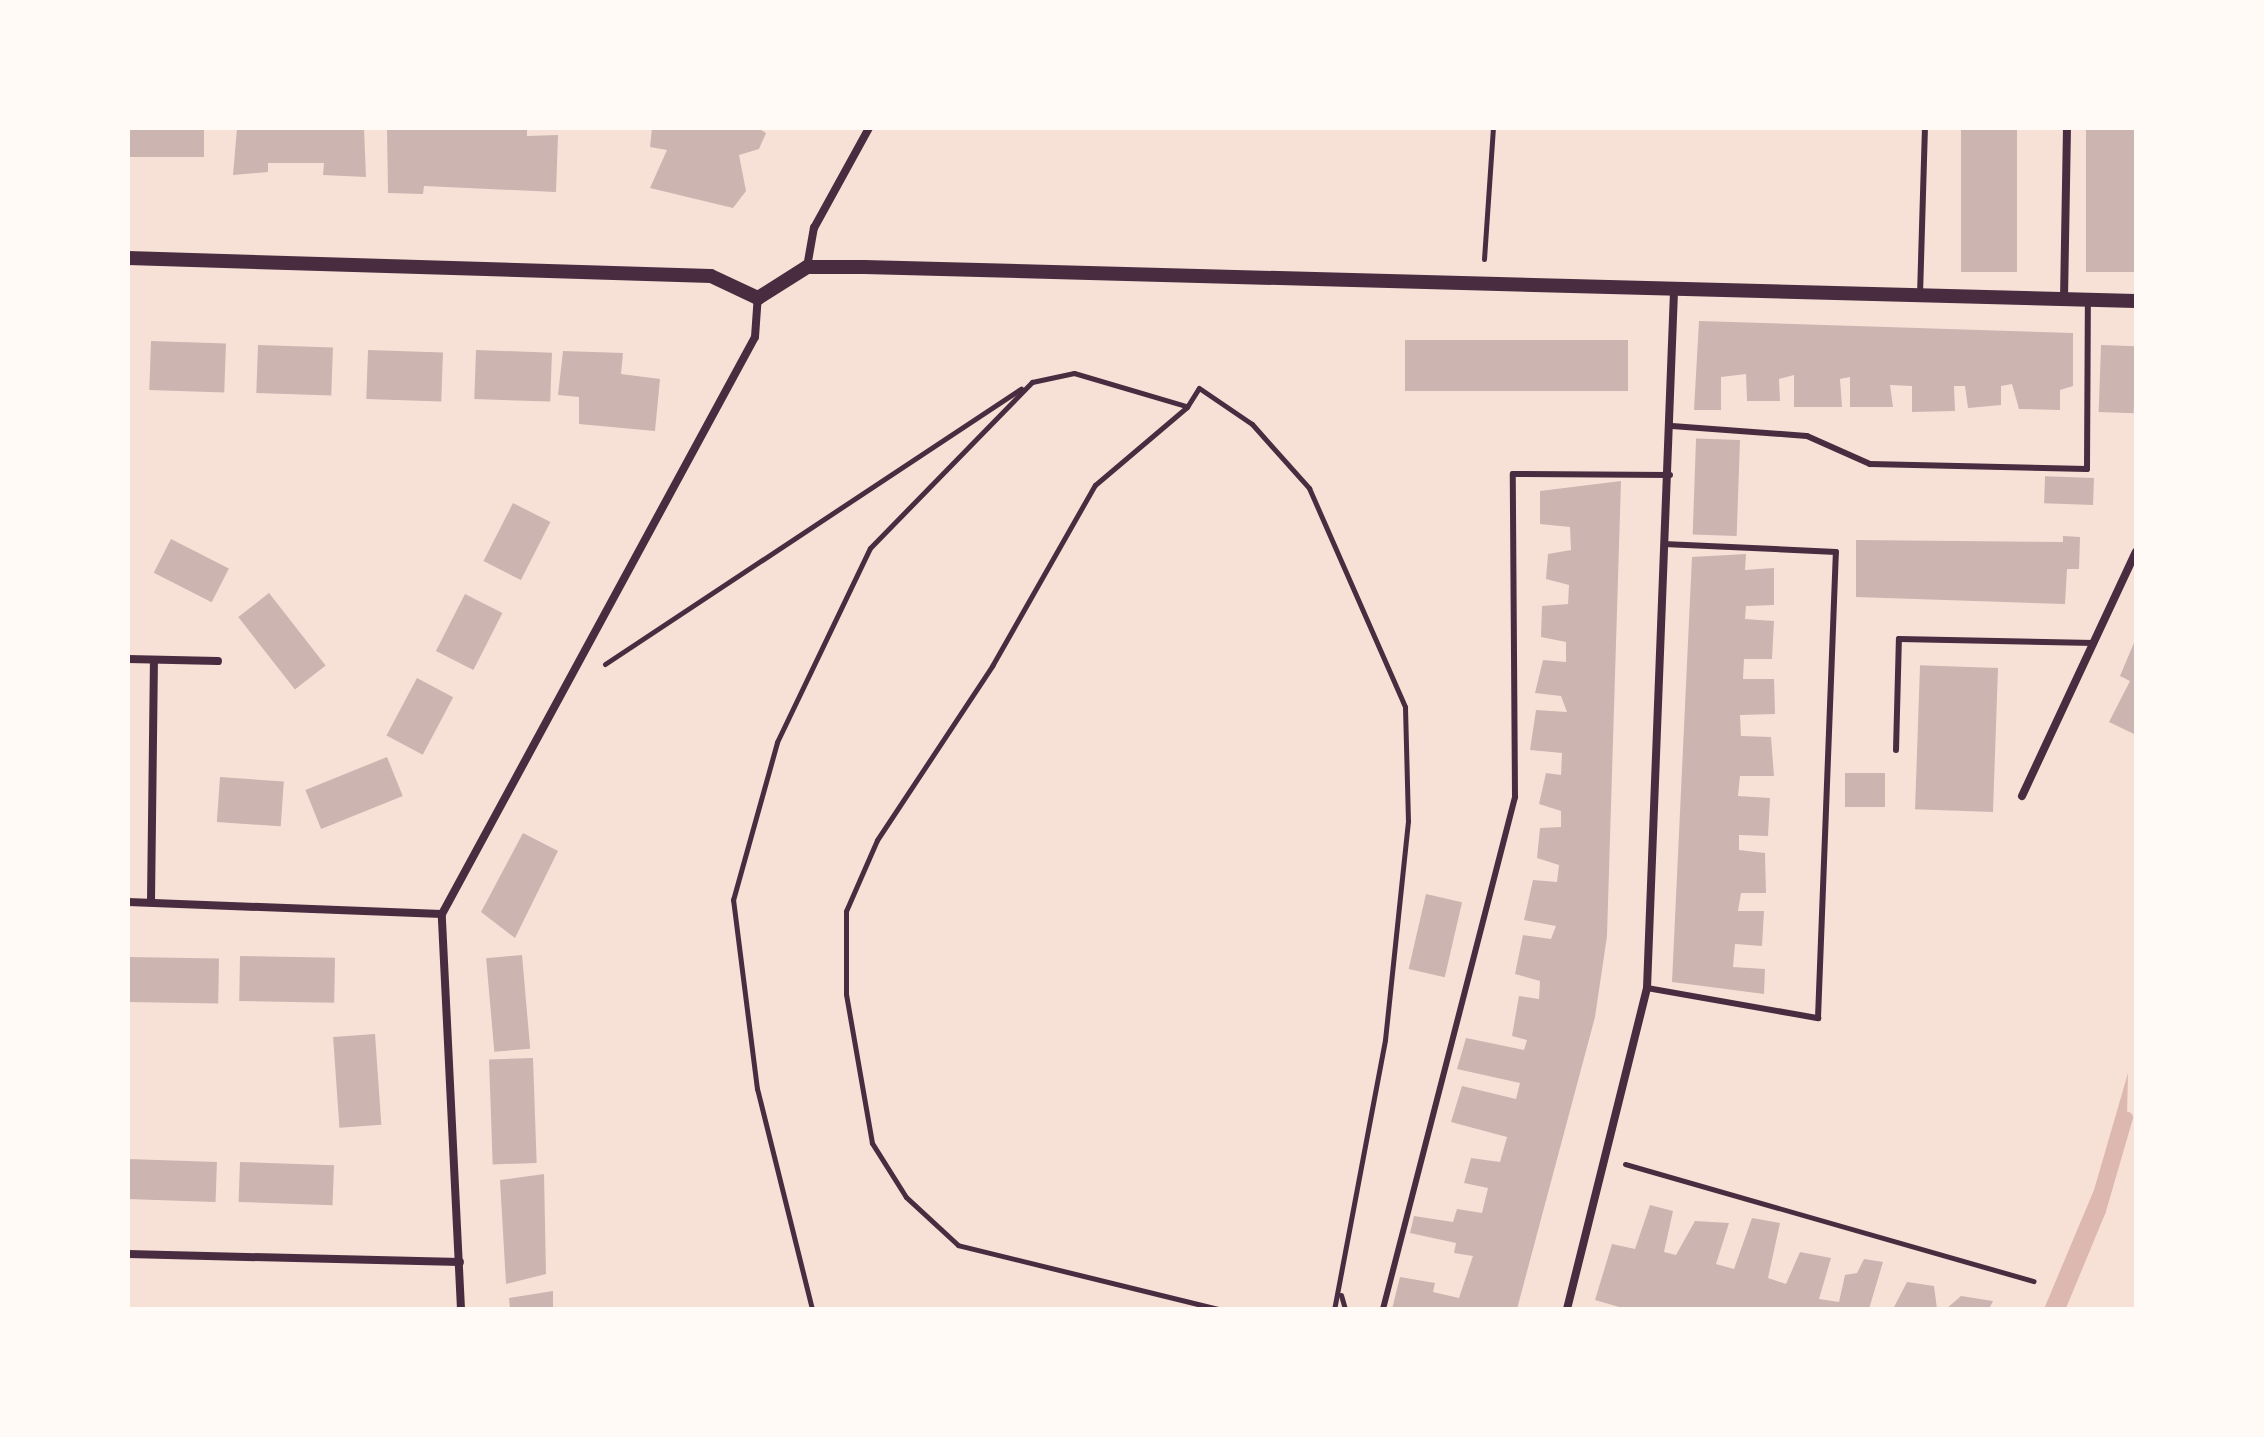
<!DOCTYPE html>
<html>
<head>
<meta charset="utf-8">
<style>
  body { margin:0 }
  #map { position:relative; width:2264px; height:1437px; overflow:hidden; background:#f7e1d7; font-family:"Sofia Sans Condensed",sans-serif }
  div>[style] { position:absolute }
  .water>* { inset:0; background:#dcb8b0 }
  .stream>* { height:11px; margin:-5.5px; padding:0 5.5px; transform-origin:5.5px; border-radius:5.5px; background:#dcb8b0 }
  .building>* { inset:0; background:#ccb4b1; transform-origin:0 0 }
  .path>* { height:5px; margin:-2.5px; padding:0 2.5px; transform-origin:2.5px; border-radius:2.5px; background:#4a2c40 }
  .service>* { height:6px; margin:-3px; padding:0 3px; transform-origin:3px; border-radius:3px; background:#4a2c40 }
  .minor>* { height:8px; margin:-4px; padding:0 4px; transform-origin:4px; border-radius:4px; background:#4a2c40 }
  .tertiary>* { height:14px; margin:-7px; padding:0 7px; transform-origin:7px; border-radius:7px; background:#4a2c40 }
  span { translate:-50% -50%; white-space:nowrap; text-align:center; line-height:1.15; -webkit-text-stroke:6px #fffaf5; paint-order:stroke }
  .frame { position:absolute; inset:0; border:130px solid #fffaf5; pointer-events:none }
</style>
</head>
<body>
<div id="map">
  <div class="water">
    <div style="clip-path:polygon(2128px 1073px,2127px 1117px,2100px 1210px,2059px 1309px,2044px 1309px,2094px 1190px)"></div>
  </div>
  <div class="stream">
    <div style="left:2059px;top:1309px;width:107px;rotate:-67.5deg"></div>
    <div style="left:2100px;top:1210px;width:97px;rotate:-73.8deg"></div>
  </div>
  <div class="building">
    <div style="left:128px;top:128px;width:76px;height:29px"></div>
    <div style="clip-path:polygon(237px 128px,364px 128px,366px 177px,323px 175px,324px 163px,268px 163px,268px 172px,233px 175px)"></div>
    <div style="clip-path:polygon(387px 128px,527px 128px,527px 136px,558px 135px,556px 192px,424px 186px,423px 194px,388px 193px)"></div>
    <div style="clip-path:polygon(652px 128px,758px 128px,766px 133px,759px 149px,739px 155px,746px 191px,733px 208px,650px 188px,667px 150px,650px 147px)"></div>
    <div style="left:1961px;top:128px;width:56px;height:144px"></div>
    <div style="left:2086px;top:128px;width:50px;height:144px"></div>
    <div style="clip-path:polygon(1699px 321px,2073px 333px,2073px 386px,2060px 390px,2060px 410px,2019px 409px,2012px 384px,2001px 386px,2001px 405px,1968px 408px,1965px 386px,1954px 386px,1955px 411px,1912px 412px,1912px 386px,1890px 385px,1893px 407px,1850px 407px,1850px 377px,1840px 379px,1842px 407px,1794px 407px,1794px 375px,1779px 379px,1780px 401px,1747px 401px,1746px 374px,1721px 377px,1721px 410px,1694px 410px)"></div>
    <div style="left:1405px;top:340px;width:223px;height:51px"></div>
    <div style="left:151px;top:341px;width:75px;height:49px;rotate:2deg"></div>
    <div style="left:258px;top:345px;width:75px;height:48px;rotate:2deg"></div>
    <div style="left:2101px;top:345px;width:35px;height:67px;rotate:2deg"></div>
    <div style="left:368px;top:350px;width:75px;height:49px;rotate:2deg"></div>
    <div style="left:476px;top:350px;width:76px;height:49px;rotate:2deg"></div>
    <div style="clip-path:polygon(563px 351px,623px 353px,621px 374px,660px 379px,655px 431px,579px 424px,579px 397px,558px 395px)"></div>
    <div style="left:1740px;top:440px;width:96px;height:44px;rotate:92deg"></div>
    <div style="left:2094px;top:478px;width:27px;height:49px;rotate:92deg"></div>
    <div style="clip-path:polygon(1621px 481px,1607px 936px,1595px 1017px,1517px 1309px,1392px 1309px,1400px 1277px,1435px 1283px,1433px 1292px,1459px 1298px,1473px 1256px,1454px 1253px,1456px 1243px,1410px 1233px,1414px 1216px,1453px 1222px,1457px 1209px,1482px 1213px,1488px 1188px,1464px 1183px,1471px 1158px,1500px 1162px,1507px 1137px,1451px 1122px,1462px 1086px,1516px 1099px,1520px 1083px,1457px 1069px,1466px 1038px,1524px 1050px,1527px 1040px,1512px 1036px,1519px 996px,1539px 999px,1540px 981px,1515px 974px,1523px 935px,1551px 939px,1556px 926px,1524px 920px,1533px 880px,1557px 882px,1559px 865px,1537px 858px,1540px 828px,1561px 827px,1561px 811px,1539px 804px,1546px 773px,1561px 775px,1562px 753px,1530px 750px,1536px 710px,1567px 712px,1561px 696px,1535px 693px,1543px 660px,1566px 662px,1566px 642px,1541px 637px,1542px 606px,1568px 604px,1569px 585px,1546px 579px,1548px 554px,1571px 550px,1570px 527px,1540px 524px,1540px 491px)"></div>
    <div style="left:513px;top:503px;width:42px;height:65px;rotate:27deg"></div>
    <div style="clip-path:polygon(2063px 536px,2080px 537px,2079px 569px,2067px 569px,2065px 604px,1856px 597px,1856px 540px,2063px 542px)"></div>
    <div style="left:171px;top:539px;width:65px;height:38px;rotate:27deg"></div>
    <div style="clip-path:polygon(1746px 554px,1745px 570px,1774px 568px,1774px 605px,1746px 606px,1745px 619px,1774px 621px,1772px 659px,1744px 659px,1743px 679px,1774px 679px,1775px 714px,1740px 715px,1741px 736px,1771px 737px,1774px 776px,1740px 776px,1738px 796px,1770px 798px,1768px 836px,1739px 835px,1739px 850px,1765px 853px,1766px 893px,1741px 893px,1738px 911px,1764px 911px,1762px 946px,1735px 944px,1733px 967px,1765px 969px,1764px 994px,1672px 982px,1692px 557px)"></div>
    <div style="left:269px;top:593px;width:92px;height:39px;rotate:52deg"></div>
    <div style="left:465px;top:594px;width:42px;height:64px;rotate:27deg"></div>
    <div style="clip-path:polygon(2136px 638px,2136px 735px,2109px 722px,2130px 681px,2120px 676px)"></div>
    <div style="left:1998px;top:668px;width:144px;height:78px;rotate:92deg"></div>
    <div style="left:417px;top:678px;width:41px;height:65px;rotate:28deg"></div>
    <div style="left:387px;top:757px;width:42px;height:88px;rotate:68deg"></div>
    <div style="left:1845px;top:773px;width:40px;height:34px"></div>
    <div style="left:220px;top:777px;width:64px;height:45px;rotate:4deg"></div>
    <div style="clip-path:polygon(523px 833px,558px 851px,515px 938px,481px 912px)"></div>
    <div style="left:1426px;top:894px;width:37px;height:77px;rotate:13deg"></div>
    <div style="left:522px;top:955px;width:94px;height:36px;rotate:85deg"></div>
    <div style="left:240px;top:956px;width:95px;height:45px;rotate:1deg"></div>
    <div style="left:128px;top:957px;width:91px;height:45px;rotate:1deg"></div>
    <div style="left:375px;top:1034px;width:91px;height:42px;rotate:86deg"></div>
    <div style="left:533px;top:1058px;width:105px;height:44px;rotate:88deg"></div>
    <div style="left:128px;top:1159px;width:89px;height:40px;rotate:2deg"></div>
    <div style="left:240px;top:1162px;width:94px;height:40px;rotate:2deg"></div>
    <div style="clip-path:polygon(544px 1174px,546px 1274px,506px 1284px,500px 1180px)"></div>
    <div style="clip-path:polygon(1650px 1205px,1673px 1211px,1664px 1252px,1676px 1255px,1695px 1221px,1729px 1223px,1716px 1264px,1734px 1269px,1752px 1218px,1780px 1223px,1768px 1278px,1786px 1284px,1800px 1252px,1831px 1258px,1819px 1299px,1839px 1302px,1845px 1275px,1857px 1273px,1864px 1259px,1883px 1262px,1869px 1309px,1626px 1309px,1595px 1300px,1612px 1244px,1635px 1249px)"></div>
    <div style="clip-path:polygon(1907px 1282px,1934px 1286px,1937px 1309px,1893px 1309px)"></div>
    <div style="clip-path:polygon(553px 1291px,553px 1309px,510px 1309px,509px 1298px)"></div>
    <div style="clip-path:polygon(1961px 1296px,1993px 1301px,1989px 1309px,1946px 1309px)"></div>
  </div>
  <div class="path">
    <div style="left:1484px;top:259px;width:131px;rotate:-86.1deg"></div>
    <div style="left:605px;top:664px;width:499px;rotate:-33.5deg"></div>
    <div style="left:1625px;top:1164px;width:425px;rotate:16deg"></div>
    <div style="left:1341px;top:1295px;width:15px;rotate:74deg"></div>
    <div style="left:812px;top:1309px;width:227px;rotate:-104deg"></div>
    <div style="left:757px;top:1089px;width:191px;rotate:-97.2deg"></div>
    <div style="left:733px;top:900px;width:164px;rotate:-74.4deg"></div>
    <div style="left:777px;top:742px;width:215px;rotate:-64.4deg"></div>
    <div style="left:870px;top:548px;width:232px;rotate:-45.7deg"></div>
    <div style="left:1032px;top:382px;width:43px;rotate:-12.1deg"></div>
    <div style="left:1074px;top:373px;width:117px;rotate:16.4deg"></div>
    <div style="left:1218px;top:1309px;width:268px;rotate:-166.2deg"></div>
    <div style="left:958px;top:1245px;width:71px;rotate:-137.3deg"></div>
    <div style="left:906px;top:1197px;width:64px;rotate:-122.2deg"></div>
    <div style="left:872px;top:1143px;width:151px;rotate:-99.9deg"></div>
    <div style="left:846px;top:994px;width:83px;rotate:-90deg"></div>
    <div style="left:846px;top:911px;width:77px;rotate:-66.4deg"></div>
    <div style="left:877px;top:840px;width:209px;rotate:-56.5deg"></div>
    <div style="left:992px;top:666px;width:208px;rotate:-60.4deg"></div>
    <div style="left:1095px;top:485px;width:121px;rotate:-40.3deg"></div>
    <div style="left:1187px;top:407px;width:22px;rotate:-58deg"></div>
    <div style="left:1199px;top:388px;width:64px;rotate:34.2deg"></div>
    <div style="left:1252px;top:424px;width:86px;rotate:48.3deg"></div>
    <div style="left:1309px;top:488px;width:239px;rotate:66.3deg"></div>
    <div style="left:1405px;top:707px;width:114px;rotate:88.5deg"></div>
    <div style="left:1408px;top:821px;width:220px;rotate:96deg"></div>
    <div style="left:1385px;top:1040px;width:274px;rotate:100.7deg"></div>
  </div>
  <div class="service">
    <div style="left:1920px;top:295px;width:167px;rotate:-88.3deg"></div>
    <div style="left:1672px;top:426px;width:135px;rotate:4.2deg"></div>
    <div style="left:1807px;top:436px;width:69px;rotate:24deg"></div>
    <div style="left:1870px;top:464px;width:217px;rotate:1.3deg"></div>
    <div style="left:2087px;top:469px;width:169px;rotate:-89.7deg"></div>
    <div style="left:1896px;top:750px;width:111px;rotate:-88.5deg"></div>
    <div style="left:1899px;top:639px;width:195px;rotate:1.2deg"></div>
    <div style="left:1647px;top:988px;width:174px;rotate:10deg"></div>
    <div style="left:1818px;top:1018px;width:466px;rotate:-87.8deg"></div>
    <div style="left:1836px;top:552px;width:167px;rotate:-177.3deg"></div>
    <div style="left:1383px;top:1309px;width:529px;rotate:-75.54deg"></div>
    <div style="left:1515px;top:797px;width:323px;rotate:-90.4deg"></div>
    <div style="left:1513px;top:474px;width:157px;rotate:0.4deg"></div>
  </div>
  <div class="minor">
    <div style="left:807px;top:267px;width:40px;rotate:-80deg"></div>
    <div style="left:814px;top:228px;width:114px;rotate:-61.2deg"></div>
    <div style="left:2064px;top:299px;width:171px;rotate:-89deg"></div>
    <div style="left:128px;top:659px;width:90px;rotate:1.3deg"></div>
    <div style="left:2022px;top:796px;width:269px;rotate:-65deg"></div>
    <div style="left:128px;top:902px;width:314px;rotate:2.2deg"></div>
    <div style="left:151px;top:902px;width:241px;rotate:-89.3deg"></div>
    <div style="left:128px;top:1254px;width:332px;rotate:1.4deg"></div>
    <div style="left:461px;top:1309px;width:395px;rotate:-92.8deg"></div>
    <div style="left:442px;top:914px;width:656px;rotate:-61.52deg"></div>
    <div style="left:755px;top:337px;width:39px;rotate:-86deg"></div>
    <div style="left:1567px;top:1309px;width:331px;rotate:-76deg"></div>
    <div style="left:1647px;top:988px;width:697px;rotate:-87.78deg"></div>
  </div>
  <div class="tertiary">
    <div style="left:128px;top:258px;width:583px;rotate:1.77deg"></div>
    <div style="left:711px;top:276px;width:52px;rotate:25.1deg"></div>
    <div style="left:758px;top:298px;width:58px;rotate:-32.3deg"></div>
    <div style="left:807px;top:267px;width:57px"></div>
    <div style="left:864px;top:267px;width:1272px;rotate:1.53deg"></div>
  </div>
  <div class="frame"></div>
</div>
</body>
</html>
